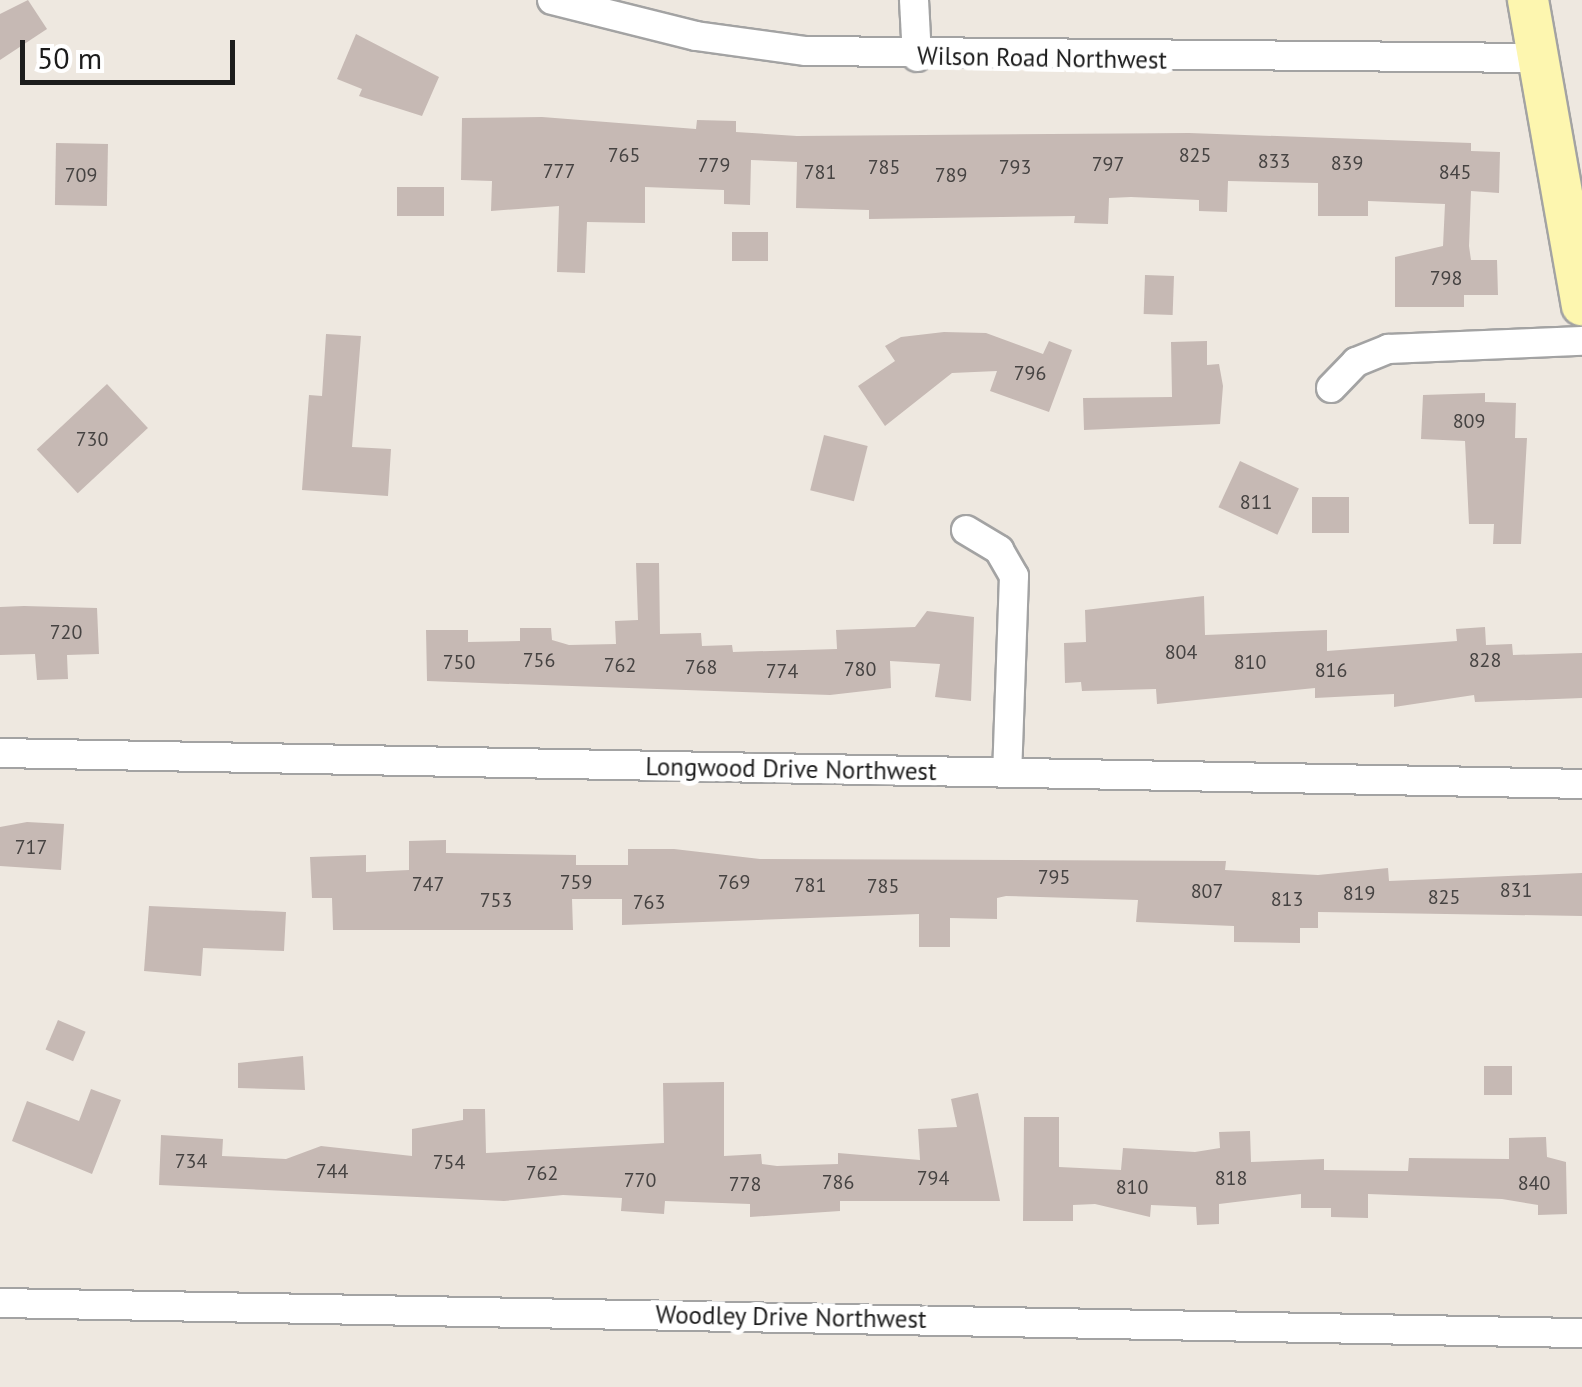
<!DOCTYPE html>
<html>
<head>
<meta charset="utf-8">
<style>
  body { margin:0 }
  #map { position:relative; width:1582px; height:1387px; overflow:hidden; background:#eee8e0; font-family:"PT Sans",sans-serif }
  div>[style] { position:absolute }
  .building>* { inset:0; background:#c6b9b4; transform-origin:0 0 }
  .roads { filter:drop-shadow(2px 0 #a3a3a3) drop-shadow(-2px 0 #a3a3a3) drop-shadow(0 2px #a3a3a3) drop-shadow(0 -2px #a3a3a3) }
  .street>* { height:28px; margin:-14px; padding:0 14px; transform-origin:14px; border-radius:14px; background:#fff }
  .secondary>* { height:40px; margin:-20px; padding:0 20px; transform-origin:20px; border-radius:20px; background:#fdf6af }
  span { translate:-50% -50%; white-space:nowrap; text-align:center; line-height:1.15; -webkit-text-stroke:10px #fff; paint-order:stroke }
  .number-label { font-size:20px; color:#464342 }
  .number-label span { -webkit-text-stroke-width:0 }
  .street-label { font-size:25px; color:#1c1c1c }
  .scale { position:absolute; left:20px; top:40px; width:215px; height:45px; box-sizing:border-box; border:5px solid #1c1c1c; border-top:0; padding-left:12px; font-size:30px; line-height:35px; white-space:nowrap; color:#1c1c1c; -webkit-text-stroke:8px #fff; paint-order:stroke }
</style>
</head>
<body>
<div id="map">
  <div class="building">
    <div style="clip-path:polygon(28px 0,47px 29px,0 60px,0 14px)"></div>
    <div style="clip-path:polygon(356px 34px,439px 77px,422px 116px,359px 96px,362px 89px,337px 79px)"></div>
    <div style="clip-path:polygon(542px 117px,696px 129px,697px 120px,736px 121px,736px 132px,797px 136px,1189px 133px,1471px 143px,1471px 151px,1500px 152px,1499px 193px,1471px 191px,1469px 246px,1471px 260px,1497px 260px,1498px 295px,1464px 295px,1464px 307px,1395px 307px,1395px 257px,1443px 246px,1445px 204px,1368px 201px,1368px 216px,1318px 216px,1318px 183px,1228px 181px,1227px 212px,1199px 211px,1199px 200px,1131px 197px,1109px 198px,1108px 224px,1074px 223px,1075px 216px,869px 219px,869px 210px,796px 208px,797px 162px,751px 160px,750px 205px,724px 204px,724px 190px,645px 187px,645px 223px,587px 222px,585px 273px,557px 272px,559px 206px,491px 211px,492px 181px,461px 180px,462px 118px)"></div>
    <div style="left:56px;top:143px;width:52px;height:62px;rotate:1deg"></div>
    <div style="left:397px;top:187px;width:47px;height:29px"></div>
    <div style="left:732px;top:232px;width:36px;height:29px"></div>
    <div style="left:1145px;top:275px;width:29px;height:39px;rotate:2deg"></div>
    <div style="clip-path:polygon(944px 332px,986px 333px,1043px 354px,1049px 341px,1072px 350px,1049px 412px,990px 391px,997px 371px,952px 373px,885px 426px,858px 386px,895px 361px,885px 346px,901px 337px)"></div>
    <div style="clip-path:polygon(326px 334px,361px 336px,352px 447px,391px 449px,388px 496px,302px 490px,309px 395px,322px 396px)"></div>
    <div style="clip-path:polygon(1207px 341px,1207px 365px,1219px 364px,1223px 386px,1220px 424px,1084px 430px,1083px 398px,1172px 397px,1171px 342px)"></div>
    <div style="left:107px;top:384px;width:60px;height:96px;rotate:47deg"></div>
    <div style="clip-path:polygon(1485px 393px,1485px 402px,1516px 403px,1515px 438px,1527px 438px,1521px 544px,1493px 544px,1494px 524px,1469px 524px,1465px 441px,1421px 439px,1423px 395px)"></div>
    <div style="left:824px;top:435px;width:45px;height:57px;rotate:14deg"></div>
    <div style="left:1240px;top:461px;width:65px;height:51px;rotate:25deg"></div>
    <div style="left:1312px;top:497px;width:37px;height:36px"></div>
    <div style="clip-path:polygon(636px 563px,659px 563px,660px 634px,701px 633px,702px 646px,732px 645px,733px 652px,837px 649px,836px 630px,915px 627px,927px 611px,974px 617px,971px 701px,935px 697px,940px 664px,890px 661px,891px 688px,830px 695px,427px 681px,426px 630px,468px 630px,468px 642px,520px 641px,520px 628px,551px 628px,552px 640px,569px 645px,616px 644px,615px 621px,638px 620px)"></div>
    <div style="clip-path:polygon(1204px 596px,1205px 635px,1327px 630px,1327px 651px,1457px 641px,1456px 629px,1485px 627px,1486px 645px,1512px 644px,1513px 655px,1582px 653px,1582px 698px,1475px 702px,1474px 695px,1394px 707px,1394px 694px,1315px 698px,1315px 688px,1157px 704px,1156px 689px,1082px 691px,1081px 682px,1065px 683px,1064px 643px,1086px 642px,1085px 610px)"></div>
    <div style="clip-path:polygon(24px 606px,97px 608px,99px 654px,67px 655px,68px 679px,37px 680px,35px 654px,0 655px,0 607px)"></div>
    <div style="clip-path:polygon(27px 822px,64px 824px,61px 870px,0 866px,0 827px)"></div>
    <div style="clip-path:polygon(446px 840px,446px 853px,576px 855px,576px 865px,628px 865px,628px 849px,674px 849px,760px 859px,1226px 861px,1225px 870px,1318px 875px,1388px 868px,1389px 881px,1582px 873px,1582px 916px,1318px 912px,1318px 928px,1300px 928px,1300px 943px,1234px 942px,1234px 926px,1136px 922px,1138px 900px,1006px 896px,997px 898px,997px 919px,950px 918px,950px 947px,919px 947px,919px 914px,622px 925px,622px 899px,572px 899px,573px 930px,333px 930px,332px 898px,312px 898px,310px 857px,366px 855px,366px 872px,409px 870px,409px 841px)"></div>
    <div style="clip-path:polygon(149px 906px,286px 912px,284px 951px,203px 948px,201px 976px,144px 971px)"></div>
    <div style="left:58px;top:1020px;width:30px;height:32px;rotate:23deg"></div>
    <div style="clip-path:polygon(303px 1056px,305px 1090px,238px 1088px,238px 1063px)"></div>
    <div style="left:1484px;top:1066px;width:28px;height:29px"></div>
    <div style="clip-path:polygon(724px 1082px,724px 1156px,761px 1154px,762px 1164px,777px 1166px,838px 1164px,838px 1153px,920px 1160px,918px 1129px,957px 1127px,951px 1099px,978px 1093px,1000px 1201px,840px 1201px,840px 1211px,750px 1217px,750px 1204px,665px 1201px,664px 1214px,621px 1211px,622px 1198px,563px 1195px,504px 1201px,159px 1185px,161px 1135px,223px 1139px,222px 1156px,286px 1159px,321px 1146px,412px 1156px,412px 1129px,463px 1120px,463px 1109px,485px 1109px,486px 1153px,664px 1143px,663px 1083px)"></div>
    <div style="clip-path:polygon(91px 1089px,121px 1100px,92px 1174px,12px 1141px,27px 1101px,79px 1121px)"></div>
    <div style="clip-path:polygon(1024px 1117px,1059px 1117px,1059px 1167px,1121px 1170px,1123px 1148px,1195px 1152px,1220px 1148px,1219px 1132px,1250px 1131px,1251px 1162px,1324px 1159px,1324px 1170px,1408px 1171px,1409px 1158px,1509px 1159px,1509px 1138px,1546px 1137px,1547px 1157px,1566px 1162px,1567px 1214px,1538px 1215px,1538px 1205px,1502px 1199px,1368px 1194px,1368px 1218px,1331px 1217px,1331px 1208px,1301px 1208px,1301px 1194px,1219px 1204px,1219px 1224px,1197px 1225px,1196px 1207px,1151px 1205px,1150px 1217px,1095px 1204px,1073px 1205px,1073px 1221px,1023px 1221px)"></div>
  </div>
  <div class="roads">
    <div class="street">
      <div style="left:552px;top:0;width:148px;rotate:14deg"></div>
      <div style="left:696px;top:36px;width:111px;rotate:7.8deg"></div>
      <div style="left:806px;top:51px;width:731px;rotate:0.55deg"></div>
      <div style="left:914px;top:0;width:57px;rotate:87deg"></div>
      <div style="left:1331px;top:388px;width:36px;rotate:-46deg"></div>
      <div style="left:1356px;top:362px;width:35px;rotate:-22deg"></div>
      <div style="left:1388px;top:349px;width:194px;rotate:-2.4deg"></div>
      <div style="left:966px;top:530px;width:39px;rotate:31deg"></div>
      <div style="left:999px;top:550px;width:30px;rotate:60deg"></div>
      <div style="left:1014px;top:576px;width:197px;rotate:92deg"></div>
      <div style="left:0;top:753px;width:1582px;rotate:1.12deg"></div>
      <div style="left:0;top:1303px;width:1582px;rotate:1.09deg"></div>
    </div>
    <div class="secondary">
      <div style="left:1528px;top:0;width:310px;rotate:80deg"></div>
    </div>
  </div>
  <div class="number-label">
    <span style="left:624px;top:155px">765</span>
    <span style="left:1195px;top:155px">825</span>
    <span style="left:1274px;top:161px">833</span>
    <span style="left:1347px;top:163px">839</span>
    <span style="left:1108px;top:164px">797</span>
    <span style="left:714px;top:165px">779</span>
    <span style="left:884px;top:167px">785</span>
    <span style="left:1015px;top:167px">793</span>
    <span style="left:559px;top:171px">777</span>
    <span style="left:820px;top:172px">781</span>
    <span style="left:1455px;top:172px">845</span>
    <span style="left:81px;top:175px">709</span>
    <span style="left:951px;top:175px">789</span>
    <span style="left:1446px;top:278px">798</span>
    <span style="left:1030px;top:373px">796</span>
    <span style="left:1469px;top:421px">809</span>
    <span style="left:92px;top:439px">730</span>
    <span style="left:1256px;top:502px">811</span>
    <span style="left:66px;top:632px">720</span>
    <span style="left:1181px;top:652px">804</span>
    <span style="left:539px;top:660px">756</span>
    <span style="left:1485px;top:660px">828</span>
    <span style="left:459px;top:662px">750</span>
    <span style="left:1250px;top:662px">810</span>
    <span style="left:620px;top:665px">762</span>
    <span style="left:701px;top:667px">768</span>
    <span style="left:860px;top:669px">780</span>
    <span style="left:1331px;top:670px">816</span>
    <span style="left:782px;top:671px">774</span>
    <span style="left:31px;top:847px">717</span>
    <span style="left:1054px;top:877px">795</span>
    <span style="left:576px;top:882px">759</span>
    <span style="left:734px;top:882px">769</span>
    <span style="left:428px;top:884px">747</span>
    <span style="left:810px;top:885px">781</span>
    <span style="left:883px;top:886px">785</span>
    <span style="left:1516px;top:890px">831</span>
    <span style="left:1207px;top:891px">807</span>
    <span style="left:1359px;top:893px">819</span>
    <span style="left:1444px;top:897px">825</span>
    <span style="left:1287px;top:899px">813</span>
    <span style="left:496px;top:900px">753</span>
    <span style="left:649px;top:902px">763</span>
    <span style="left:191px;top:1161px">734</span>
    <span style="left:449px;top:1162px">754</span>
    <span style="left:332px;top:1171px">744</span>
    <span style="left:542px;top:1173px">762</span>
    <span style="left:933px;top:1178px">794</span>
    <span style="left:1231px;top:1178px">818</span>
    <span style="left:640px;top:1180px">770</span>
    <span style="left:838px;top:1182px">786</span>
    <span style="left:1534px;top:1183px">840</span>
    <span style="left:745px;top:1184px">778</span>
    <span style="left:1132px;top:1187px">810</span>
  </div>
  <div class="street-label">
    <span style="left:1042px;top:58px;rotate:1deg">Wilson Road Northwest</span>
    <span style="left:791px;top:769px;rotate:1deg">Longwood Drive Northwest</span>
    <span style="left:791px;top:1317px;rotate:1deg">Woodley Drive Northwest</span>
  </div>
  <div class="scale">50 m</div>
</div>
</body>
</html>
